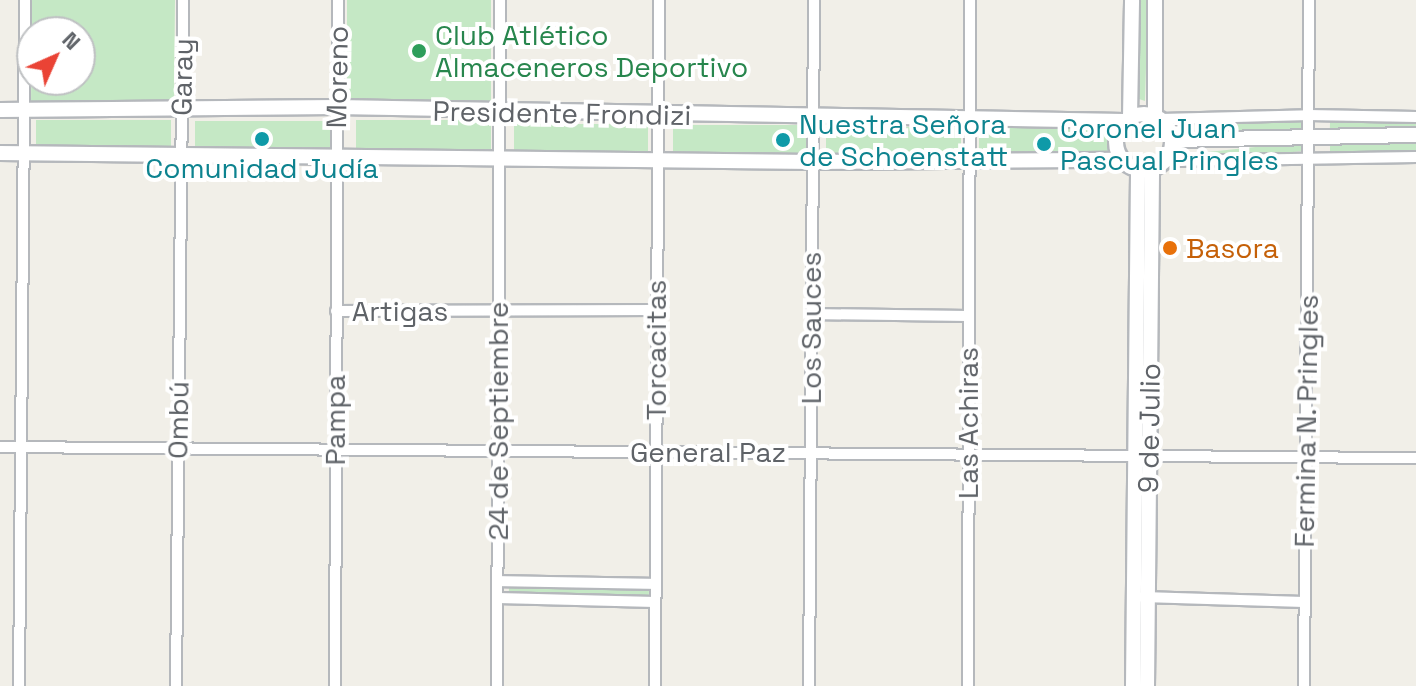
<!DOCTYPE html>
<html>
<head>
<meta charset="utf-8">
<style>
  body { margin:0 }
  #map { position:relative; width:1416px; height:686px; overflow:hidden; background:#f1efe8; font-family:"Space Grotesk",sans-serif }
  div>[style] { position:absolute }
  .green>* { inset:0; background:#c5e8c5; transform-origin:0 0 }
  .roads { filter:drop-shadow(2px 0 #b5b8bc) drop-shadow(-2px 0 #b5b8bc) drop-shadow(0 2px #b5b8bc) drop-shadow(0 -2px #b5b8bc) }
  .street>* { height:10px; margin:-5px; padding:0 5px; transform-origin:5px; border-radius:5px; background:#fff }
  .secondary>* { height:14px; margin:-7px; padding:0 7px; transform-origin:7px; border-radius:7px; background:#fff }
  .secondary>.ring { margin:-7px; padding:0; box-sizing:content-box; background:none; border:14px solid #fff; border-radius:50% }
  .dots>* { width:22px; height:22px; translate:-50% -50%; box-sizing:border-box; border:4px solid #fff; border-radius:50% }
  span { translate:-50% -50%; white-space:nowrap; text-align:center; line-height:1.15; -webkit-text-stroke:8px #fff; paint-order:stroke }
  .leisure-label { font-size:28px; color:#27864d }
  .left { translate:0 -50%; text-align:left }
  .street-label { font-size:28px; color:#5f6368 }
  .culture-label { font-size:28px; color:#0d838f }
  .food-label { font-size:28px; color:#c56008 }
  .north { position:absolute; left:16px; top:16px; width:80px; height:80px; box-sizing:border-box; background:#fff; border:2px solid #bfc1c3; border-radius:50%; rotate:45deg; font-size:22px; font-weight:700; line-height:32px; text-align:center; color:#5f6368 }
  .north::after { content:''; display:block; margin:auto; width:28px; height:36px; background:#ea4335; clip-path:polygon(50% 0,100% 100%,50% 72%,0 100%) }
</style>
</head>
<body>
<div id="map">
  <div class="green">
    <div style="clip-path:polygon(evenodd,32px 0,175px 0,174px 103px,31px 101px,32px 0,32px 32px,80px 32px,80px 80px,32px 80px,32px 32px)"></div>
    <div style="left:347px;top:0;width:144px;height:101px"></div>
    <div style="clip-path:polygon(1140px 0,1148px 0,1145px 101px,1139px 99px)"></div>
    <div style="left:36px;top:120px;width:135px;height:28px"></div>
    <div style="left:356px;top:120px;width:135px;height:29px"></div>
    <div style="left:195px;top:121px;width:135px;height:28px"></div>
    <div style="left:1302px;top:121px;width:10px;height:121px;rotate:90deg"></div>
    <div style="left:1330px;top:122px;width:86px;height:9px;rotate:1deg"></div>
    <div style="left:514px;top:124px;width:134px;height:28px"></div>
    <div style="left:673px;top:125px;width:134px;height:28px"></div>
    <div style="left:826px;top:127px;width:135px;height:28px"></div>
    <div style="left:979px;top:127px;width:135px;height:28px"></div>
    <div style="left:1302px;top:142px;width:9px;height:121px;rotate:84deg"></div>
    <div style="left:1330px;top:143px;width:86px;height:9px"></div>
    <div style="left:509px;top:585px;width:140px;height:9px;rotate:1deg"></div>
  </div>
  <div class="roads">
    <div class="street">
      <div style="left:1161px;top:119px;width:148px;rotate:-1.5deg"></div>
      <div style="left:1309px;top:115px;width:107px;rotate:1.1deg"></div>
      <div style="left:1166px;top:161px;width:250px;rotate:-0.9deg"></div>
      <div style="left:336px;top:311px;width:320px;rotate:-0.2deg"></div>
      <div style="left:811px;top:314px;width:157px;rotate:0.7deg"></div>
      <div style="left:0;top:447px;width:1416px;rotate:0.45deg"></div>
      <div style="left:498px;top:581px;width:157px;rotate:1.1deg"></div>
      <div style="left:1143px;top:597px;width:161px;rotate:1.8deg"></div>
      <div style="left:498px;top:598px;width:157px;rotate:1.5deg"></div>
      <div style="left:19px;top:686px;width:686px;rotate:-89.5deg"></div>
      <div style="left:176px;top:686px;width:686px;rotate:-89.42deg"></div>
      <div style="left:335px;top:686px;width:686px;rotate:-89.75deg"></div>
      <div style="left:497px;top:686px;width:686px;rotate:-89.75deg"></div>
      <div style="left:655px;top:686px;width:686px;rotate:-89.67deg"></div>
      <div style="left:809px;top:686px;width:686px;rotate:-89.58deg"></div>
      <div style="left:968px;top:686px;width:686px;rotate:-89.83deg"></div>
      <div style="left:1304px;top:686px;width:686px;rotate:-89.58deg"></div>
    </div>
    <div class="secondary">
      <div style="left:0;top:110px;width:337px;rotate:-0.5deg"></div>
      <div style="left:337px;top:107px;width:787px;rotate:1.02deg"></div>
      <div class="ring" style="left:1116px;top:114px;width:42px;height:42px"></div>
      <div style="left:1155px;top:116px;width:116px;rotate:-90deg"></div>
      <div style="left:1130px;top:117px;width:117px;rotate:-89deg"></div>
      <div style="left:1173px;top:140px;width:243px;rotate:-1.2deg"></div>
      <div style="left:0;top:153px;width:813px;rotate:0.63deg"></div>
      <div style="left:813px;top:162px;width:308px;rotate:-0.4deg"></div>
      <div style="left:1133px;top:686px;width:516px;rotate:-89.44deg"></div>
      <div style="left:1147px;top:686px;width:516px;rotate:-89.44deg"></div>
    </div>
  </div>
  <div class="dots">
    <div style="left:419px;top:51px;background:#2e9e5b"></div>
    <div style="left:262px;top:139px;background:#0f9aa8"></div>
    <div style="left:783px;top:140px;background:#0f9aa8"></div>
    <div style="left:1044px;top:144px;background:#0f9aa8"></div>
    <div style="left:1170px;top:248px;background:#e8710a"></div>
  </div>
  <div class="leisure-label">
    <span class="left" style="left:435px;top:51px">Club Atlético<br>Almaceneros Deportivo</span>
  </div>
  <div class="street-label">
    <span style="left:182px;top:77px;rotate:-89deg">Garay</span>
    <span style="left:337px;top:77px;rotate:-89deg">Moreno</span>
    <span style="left:562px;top:113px;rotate:1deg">Presidente Frondizi</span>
    <span style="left:400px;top:311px">Artigas</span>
    <span style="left:811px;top:328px;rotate:-90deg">Los Sauces</span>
    <span style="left:656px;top:350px;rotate:-90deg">Torcacitas</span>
    <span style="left:178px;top:420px;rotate:-89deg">Ombú</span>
    <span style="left:335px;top:420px;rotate:-90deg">Pampa</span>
    <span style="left:498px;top:421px;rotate:-90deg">24 de Septiembre</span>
    <span style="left:1306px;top:421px;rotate:-89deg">Fermina N. Pringles</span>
    <span style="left:968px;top:423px;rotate:-90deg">Las Achiras</span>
    <span style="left:1149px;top:428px;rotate:-89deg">9 de Julio</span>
    <span style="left:708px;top:452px">General Paz</span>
  </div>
  <div class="culture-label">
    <span class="left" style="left:799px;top:140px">Nuestra Señora<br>de Schoenstatt</span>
    <span class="left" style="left:1060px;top:144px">Coronel Juan<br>Pascual Pringles</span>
    <span style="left:262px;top:168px">Comunidad Judía</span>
  </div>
  <div class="food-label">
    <span class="left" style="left:1186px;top:248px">Basora</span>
  </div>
  <div class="north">N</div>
</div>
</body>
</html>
